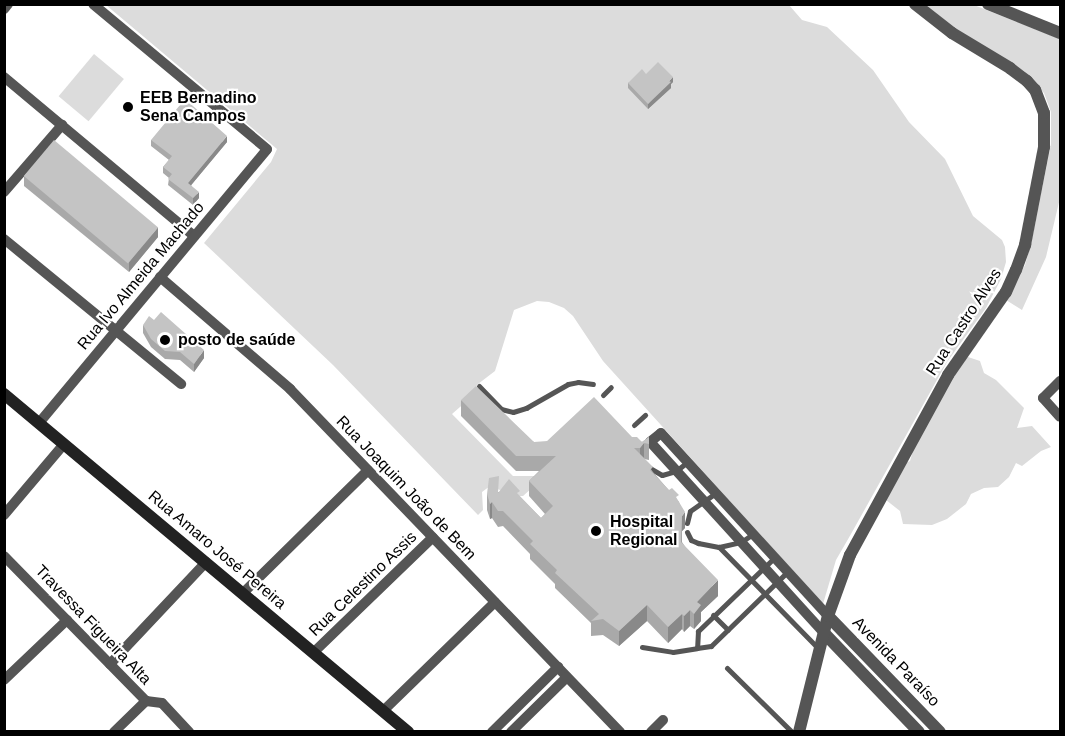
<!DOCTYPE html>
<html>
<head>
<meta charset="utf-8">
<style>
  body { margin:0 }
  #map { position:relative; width:1065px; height:736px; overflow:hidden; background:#fff; font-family:Helvetica,sans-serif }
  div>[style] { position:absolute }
  .green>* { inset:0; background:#dcdcdc; transform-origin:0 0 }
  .service>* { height:5px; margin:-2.5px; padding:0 2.5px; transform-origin:2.5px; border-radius:2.5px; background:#555 }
  .minor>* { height:10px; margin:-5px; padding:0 5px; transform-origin:5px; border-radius:5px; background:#555 }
  .tertiary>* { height:12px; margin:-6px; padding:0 6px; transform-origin:6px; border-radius:6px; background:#555 }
  .secondary>* { height:12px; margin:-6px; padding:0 6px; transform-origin:6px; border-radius:6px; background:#222 }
  .wall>* { inset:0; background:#a9a9a9 }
  .shaded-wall>* { inset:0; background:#898989 }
  .building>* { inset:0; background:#c4c4c4; transform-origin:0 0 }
  .dots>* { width:16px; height:16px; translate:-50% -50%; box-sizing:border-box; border:3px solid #fff; border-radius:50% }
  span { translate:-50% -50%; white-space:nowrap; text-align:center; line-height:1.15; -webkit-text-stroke:4.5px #fff; paint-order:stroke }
  .poi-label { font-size:16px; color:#000; font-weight:700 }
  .left { translate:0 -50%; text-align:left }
  .street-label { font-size:16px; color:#000 }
  .frame { position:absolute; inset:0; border:6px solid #000; pointer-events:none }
</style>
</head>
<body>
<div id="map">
  <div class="green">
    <div style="clip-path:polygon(106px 5px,789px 5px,802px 20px,827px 27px,873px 70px,909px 122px,945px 159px,973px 216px,1002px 240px,1005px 247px,1006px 262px,1001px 279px,986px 308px,947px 362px,851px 534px,836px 560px,823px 604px,603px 361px,573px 316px,564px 308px,549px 302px,537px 301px,514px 310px,495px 371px,478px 384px,475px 388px,476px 393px,452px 414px,513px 476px,542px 476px,542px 479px,523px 496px,515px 496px,490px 486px,482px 492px,483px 510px,478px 515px,333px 365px,204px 243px,271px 162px,277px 149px)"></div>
    <div style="clip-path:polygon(926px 5px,974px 5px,1060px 39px,1060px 198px,1046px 257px,1022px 310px,1006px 300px,1025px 265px,1031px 244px,1051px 144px,1051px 112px,1044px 93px,1024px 71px,958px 31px)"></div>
    <div style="left:94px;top:54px;width:39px;height:55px;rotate:40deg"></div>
    <div style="clip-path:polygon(968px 357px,980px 361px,984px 373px,996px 380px,1024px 408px,1017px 428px,1032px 426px,1051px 447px,1041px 451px,1022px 466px,1016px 463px,1009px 477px,998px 487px,984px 488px,971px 494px,966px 504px,947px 519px,932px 525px,903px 524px,900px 511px,886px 500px,905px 463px,910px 461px,915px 444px,961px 362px)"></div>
  </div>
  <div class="service">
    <div style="left:479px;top:386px;width:32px;rotate:46deg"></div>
    <div style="left:501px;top:409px;width:12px;rotate:14deg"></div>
    <div style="left:513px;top:412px;width:14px;rotate:-17deg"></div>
    <div style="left:526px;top:408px;width:48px;rotate:-29.7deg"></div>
    <div style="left:568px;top:384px;width:10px;rotate:-11deg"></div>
    <div style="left:578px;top:382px;width:15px;rotate:8deg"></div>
    <div style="left:603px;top:395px;width:11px;rotate:-45deg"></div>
    <div style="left:634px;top:425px;width:15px;rotate:-42deg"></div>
    <div style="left:648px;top:467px;width:16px;rotate:30deg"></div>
    <div style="left:662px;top:475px;width:15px;rotate:-16deg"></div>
    <div style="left:676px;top:471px;width:14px;rotate:-39deg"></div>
    <div style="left:687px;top:523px;width:12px;rotate:-76deg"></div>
    <div style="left:690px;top:511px;width:32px;rotate:-35deg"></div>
    <div style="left:687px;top:532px;width:9px;rotate:63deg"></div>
    <div style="left:691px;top:540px;width:8px;rotate:23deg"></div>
    <div style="left:698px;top:543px;width:21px;rotate:11deg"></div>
    <div style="left:719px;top:547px;width:141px;rotate:45.6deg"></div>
    <div style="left:719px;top:547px;width:23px;rotate:-13deg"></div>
    <div style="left:741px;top:542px;width:14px;rotate:-34deg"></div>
    <div style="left:775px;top:557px;width:107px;rotate:136.1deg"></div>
    <div style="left:698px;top:631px;width:17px;rotate:93deg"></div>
    <div style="left:697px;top:648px;width:14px;rotate:-8deg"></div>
    <div style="left:711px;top:646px;width:106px;rotate:-44.2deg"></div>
    <div style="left:713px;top:615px;width:21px;rotate:45deg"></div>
    <div style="left:642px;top:647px;width:31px;rotate:9deg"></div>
    <div style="left:673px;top:652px;width:24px;rotate:-9deg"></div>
    <div style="left:727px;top:668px;width:91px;rotate:44.6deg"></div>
  </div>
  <div class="minor">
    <div style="left:4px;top:9px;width:6px;rotate:-51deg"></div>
    <div style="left:4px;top:77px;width:248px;rotate:39.9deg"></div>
    <div style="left:4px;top:192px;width:89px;rotate:-49.1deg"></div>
    <div style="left:4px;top:239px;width:229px;rotate:39.3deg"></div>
    <div style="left:160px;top:277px;width:172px;rotate:40.7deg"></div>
    <div style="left:290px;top:389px;width:476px;rotate:46.1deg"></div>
    <div style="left:1060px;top:381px;width:24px;rotate:135deg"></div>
    <div style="left:1043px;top:398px;width:25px;rotate:48deg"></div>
    <div style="left:39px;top:423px;width:356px;rotate:-50.2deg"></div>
    <div style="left:267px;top:149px;width:226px;rotate:-140.2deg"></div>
    <div style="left:4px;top:515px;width:93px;rotate:-49.8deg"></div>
    <div style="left:4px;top:556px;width:203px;rotate:45.6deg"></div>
    <div style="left:146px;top:701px;width:16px;rotate:7deg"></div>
    <div style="left:162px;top:703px;width:40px;rotate:47deg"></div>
    <div style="left:243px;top:593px;width:175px;rotate:-44.5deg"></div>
    <div style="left:824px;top:633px;width:258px;rotate:-132.3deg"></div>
    <div style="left:650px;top:442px;width:14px;rotate:-39deg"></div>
    <div style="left:661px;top:433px;width:248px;rotate:47.6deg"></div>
    <div style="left:314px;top:652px;width:165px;rotate:-44deg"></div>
    <div style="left:110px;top:664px;width:140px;rotate:-46.7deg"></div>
    <div style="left:4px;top:680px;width:87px;rotate:-43.6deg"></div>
    <div style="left:383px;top:711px;width:156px;rotate:-44.2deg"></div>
    <div style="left:114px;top:732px;width:45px;rotate:-44.1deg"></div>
    <div style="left:492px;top:732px;width:93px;rotate:-44.6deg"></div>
    <div style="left:511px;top:732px;width:78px;rotate:-44.5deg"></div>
    <div style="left:651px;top:732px;width:17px;rotate:-45deg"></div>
  </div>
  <div class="tertiary">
    <div style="left:988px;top:4px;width:78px;rotate:21.9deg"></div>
    <div style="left:828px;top:616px;width:161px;rotate:46deg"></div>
    <div style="left:824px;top:633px;width:137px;rotate:46.2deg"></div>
    <div style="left:799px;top:732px;width:120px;rotate:-76deg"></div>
    <div style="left:828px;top:616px;width:65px;rotate:-70.2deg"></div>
    <div style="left:850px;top:555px;width:205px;rotate:-61.4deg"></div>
    <div style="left:948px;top:375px;width:101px;rotate:-55.1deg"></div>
    <div style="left:1006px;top:292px;width:24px;rotate:-66deg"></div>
    <div style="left:1016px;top:270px;width:27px;rotate:-70deg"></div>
    <div style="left:1025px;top:245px;width:100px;rotate:-79deg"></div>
    <div style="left:1044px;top:147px;width:34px;rotate:-90deg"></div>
    <div style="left:1044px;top:113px;width:25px;rotate:-111deg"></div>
    <div style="left:1035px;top:90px;width:12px;rotate:-132deg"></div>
    <div style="left:1027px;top:81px;width:21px;rotate:-143deg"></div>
    <div style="left:1010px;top:68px;width:68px;rotate:-148.9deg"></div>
    <div style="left:952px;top:33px;width:47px;rotate:-141.9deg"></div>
  </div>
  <div class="secondary">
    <div style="left:4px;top:394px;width:527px;rotate:39.92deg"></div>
  </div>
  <div class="wall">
    <div style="clip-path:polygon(646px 74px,673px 82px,671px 84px,671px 88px,648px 109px,628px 88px,628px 83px)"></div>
    <div style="clip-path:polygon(151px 140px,227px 142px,191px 185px,199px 198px,193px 205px,168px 185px,169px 178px,163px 173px,163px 167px,169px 160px,151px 146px)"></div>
    <div style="clip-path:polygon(24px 176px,158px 237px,129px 272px,24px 186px)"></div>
    <div style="clip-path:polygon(143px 325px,204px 358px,194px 372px,180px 360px,165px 359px,151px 347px,143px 333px)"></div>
    <div style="clip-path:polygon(461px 400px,534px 442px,632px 437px,642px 442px,649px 437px,649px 460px,644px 459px,653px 472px,679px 502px,685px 528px,682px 531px,682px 542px,718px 596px,701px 612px,701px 621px,694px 629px,690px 626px,684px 632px,682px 629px,668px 643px,647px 621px,619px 646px,603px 635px,591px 636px,591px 623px,555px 588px,555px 584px,530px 559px,530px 554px,503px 526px,498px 527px,492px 518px,490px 519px,487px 510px,487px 494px,499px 492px,520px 497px,541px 518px,545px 514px,529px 496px,529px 481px,539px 471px,516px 471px,461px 416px)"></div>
  </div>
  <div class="shaded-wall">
    <div style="clip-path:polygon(673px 77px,673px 82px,671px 84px,671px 88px,648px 109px,648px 104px)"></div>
    <div style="clip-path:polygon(227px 136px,227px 142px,188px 189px,188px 183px)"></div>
    <div style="clip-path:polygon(199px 192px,199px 198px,193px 205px,193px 198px)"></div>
    <div style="clip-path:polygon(158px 227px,158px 237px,129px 272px,129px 262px)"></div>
    <div style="clip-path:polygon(204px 350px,204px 358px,194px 372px,194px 364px)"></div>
    <div style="clip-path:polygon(644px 443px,644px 458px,640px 463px,640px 448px)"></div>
    <div style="clip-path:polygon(492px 502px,492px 518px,490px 519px,490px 504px)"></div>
    <div style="clip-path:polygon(685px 512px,685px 528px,682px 531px,681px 558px,682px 516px)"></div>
    <div style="clip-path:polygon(718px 580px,718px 596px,701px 612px,701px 621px,694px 629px,694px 614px,697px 602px)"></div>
    <div style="clip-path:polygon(647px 605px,647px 621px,619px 646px,619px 631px)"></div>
    <div style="clip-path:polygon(690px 610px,690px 626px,684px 632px,684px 616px)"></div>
    <div style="clip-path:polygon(682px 614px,682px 629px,668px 643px,668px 627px)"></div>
  </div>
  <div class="building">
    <div style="clip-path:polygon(658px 62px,673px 77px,669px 81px,671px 82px,648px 104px,628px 83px,642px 69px,646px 74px)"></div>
    <div style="clip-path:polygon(185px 99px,227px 136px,188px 183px,199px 192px,193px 198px,168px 179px,172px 174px,163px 167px,172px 156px,151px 140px)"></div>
    <div style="left:54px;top:140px;width:136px;height:47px;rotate:40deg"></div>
    <div style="clip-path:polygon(161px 312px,204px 350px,194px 364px,180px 352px,165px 351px,151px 339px,143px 325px,149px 316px,154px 320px)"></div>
    <div style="clip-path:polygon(476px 386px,534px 442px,546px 442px,594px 397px,632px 437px,637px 437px,642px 442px,649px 437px,649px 444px,644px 443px,640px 448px,634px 448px,653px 467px,650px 470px,669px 490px,672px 488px,679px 495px,676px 497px,685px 512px,682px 516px,681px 542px,718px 580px,697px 602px,701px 605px,694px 614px,690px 610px,684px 616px,682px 614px,668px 627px,647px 605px,619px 631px,603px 619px,591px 621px,599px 614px,555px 573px,557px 570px,530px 544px,533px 541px,503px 511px,498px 511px,492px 502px,490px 504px,487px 494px,489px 478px,499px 476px,498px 493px,509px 479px,520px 491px,517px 493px,541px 518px,553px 506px,529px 481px,556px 456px,516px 456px,461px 400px)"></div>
  </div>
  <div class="dots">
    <div style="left:128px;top:107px;background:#000"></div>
    <div style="left:165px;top:340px;background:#000"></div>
    <div style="left:596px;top:531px;background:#000"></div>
  </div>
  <div class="poi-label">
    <span class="left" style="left:140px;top:107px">EEB Bernadino<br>Sena Campos</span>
    <span class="left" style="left:178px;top:340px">posto de saúde</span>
    <span class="left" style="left:610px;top:531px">Hospital<br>Regional</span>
  </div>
  <div class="street-label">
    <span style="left:141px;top:276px;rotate:-50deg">Rua Ivo Almeida Machado</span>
    <span style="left:964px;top:322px;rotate:-57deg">Rua Castro Alves</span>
    <span style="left:406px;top:488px;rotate:46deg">Rua Joaquim João de Bem</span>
    <span style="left:217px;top:550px;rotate:40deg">Rua Amaro José Pereira</span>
    <span style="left:363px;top:584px;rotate:-44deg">Rua Celestino Assis</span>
    <span style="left:93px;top:625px;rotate:46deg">Travessa Figueira Alta</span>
    <span style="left:896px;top:662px;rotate:46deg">Avenida Paraíso</span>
  </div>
  <div class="frame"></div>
</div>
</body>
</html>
